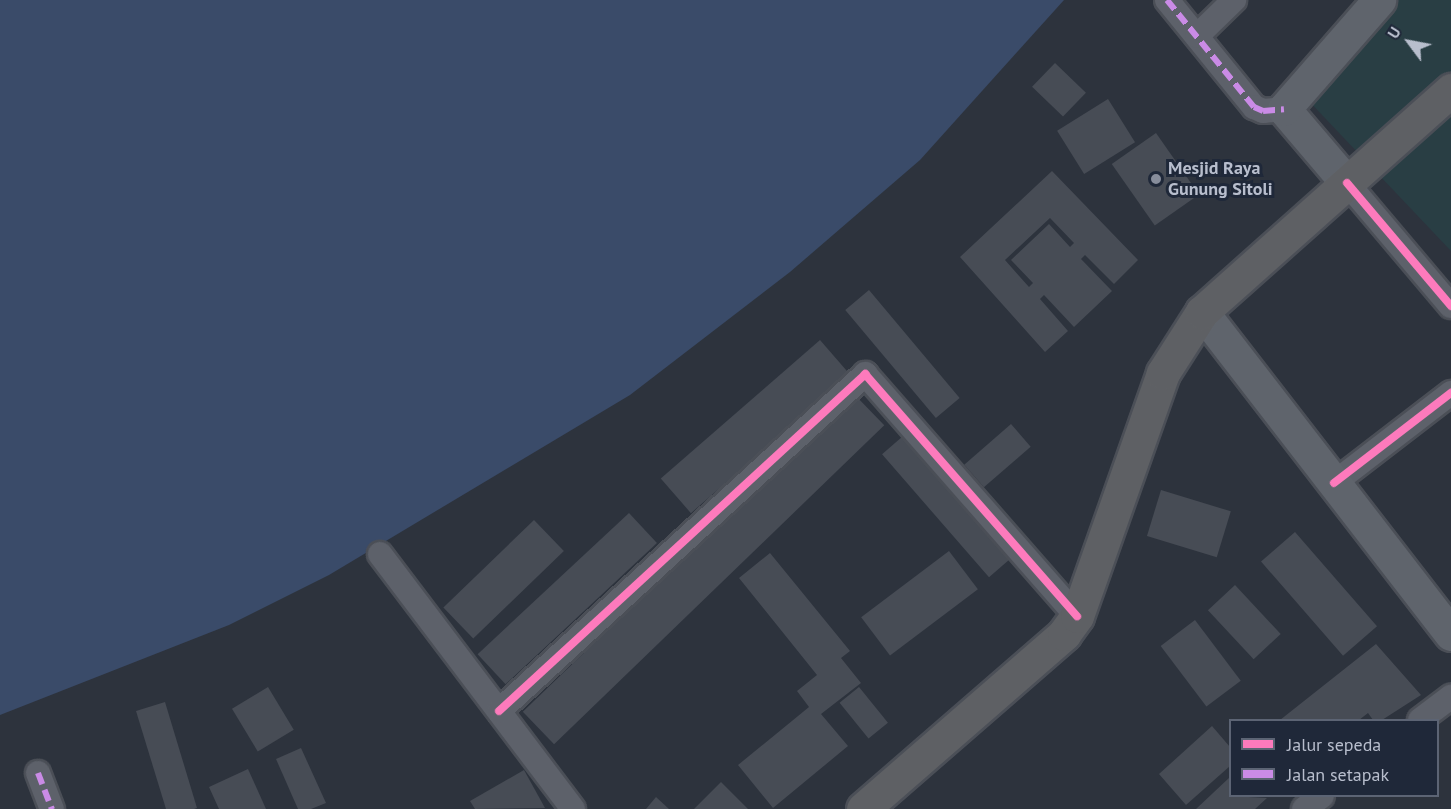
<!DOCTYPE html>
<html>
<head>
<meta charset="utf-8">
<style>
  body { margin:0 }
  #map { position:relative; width:1451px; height:809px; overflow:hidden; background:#2d333d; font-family:"PT Sans",sans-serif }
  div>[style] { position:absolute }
  .green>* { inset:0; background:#293e44 }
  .water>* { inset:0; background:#3a4b69 }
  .building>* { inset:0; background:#474c55; transform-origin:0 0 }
  .roads { filter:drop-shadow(2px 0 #4b4f57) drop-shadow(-2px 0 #4b4f57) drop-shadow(0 2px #4b4f57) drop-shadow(0 -2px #4b4f57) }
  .street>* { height:24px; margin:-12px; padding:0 12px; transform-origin:12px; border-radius:12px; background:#5d616a }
  .primary>* { height:33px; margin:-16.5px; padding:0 16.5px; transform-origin:16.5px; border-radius:16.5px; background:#5f646c }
  .highway>* { height:33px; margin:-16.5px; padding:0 16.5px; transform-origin:16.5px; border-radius:16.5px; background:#5e6064 }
  .quiet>* { height:6px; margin-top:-3px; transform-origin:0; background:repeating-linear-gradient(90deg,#ca8be6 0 12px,transparent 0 18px) }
  .cycleway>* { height:8px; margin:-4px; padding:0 4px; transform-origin:4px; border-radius:4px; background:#fd7abc }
  .dots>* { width:16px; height:16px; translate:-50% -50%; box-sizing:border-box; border:3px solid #1f2839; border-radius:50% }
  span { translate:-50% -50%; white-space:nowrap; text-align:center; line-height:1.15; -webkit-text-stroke:6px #1f2839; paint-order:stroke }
  .poi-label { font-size:18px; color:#b8becd; font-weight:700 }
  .left { translate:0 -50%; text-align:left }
  .legend { position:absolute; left:1229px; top:719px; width:210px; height:78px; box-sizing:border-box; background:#1f2839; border:2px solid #5c6474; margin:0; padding:8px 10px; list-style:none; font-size:18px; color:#b8becd }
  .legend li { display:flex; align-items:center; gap:12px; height:30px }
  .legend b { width:30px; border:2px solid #5c6474 }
  .north { position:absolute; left:1379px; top:12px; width:60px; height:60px; -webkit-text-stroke:4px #1f2839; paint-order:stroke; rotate:302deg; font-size:16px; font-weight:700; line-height:24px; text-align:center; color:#b8becd }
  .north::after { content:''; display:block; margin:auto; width:21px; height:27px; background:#b8becd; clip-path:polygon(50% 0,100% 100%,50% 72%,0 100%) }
</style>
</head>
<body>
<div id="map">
  <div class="green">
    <div style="clip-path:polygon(1392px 0,1451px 0,1451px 251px,1305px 97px)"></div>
  </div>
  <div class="water">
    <div style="clip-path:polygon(0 0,1064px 0,920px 160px,790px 272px,630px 395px,329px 575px,229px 625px,0 715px)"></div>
  </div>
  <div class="building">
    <div style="left:1055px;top:63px;width:43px;height:33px;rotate:44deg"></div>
    <div style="left:1108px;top:99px;width:51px;height:60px;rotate:58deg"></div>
    <div style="left:1156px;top:133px;width:75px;height:54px;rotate:55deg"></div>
    <div style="clip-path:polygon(evenodd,1052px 171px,1138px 260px,1114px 284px,1085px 255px,1081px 259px,1112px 291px,1074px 327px,1044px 295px,1040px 299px,1068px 331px,1045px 352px,960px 257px,1052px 171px,1050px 218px,1074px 243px,1070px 247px,1049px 224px,1011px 260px,1033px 283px,1029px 287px,1005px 260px,1050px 218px)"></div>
    <div style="left:869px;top:290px;width:141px;height:31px;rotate:50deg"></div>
    <div style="left:820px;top:340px;width:46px;height:211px;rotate:49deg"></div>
    <div style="left:853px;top:393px;width:45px;height:459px;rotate:46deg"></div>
    <div style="left:1011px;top:424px;width:30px;height:62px;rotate:49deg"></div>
    <div style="left:910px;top:430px;width:163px;height:37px;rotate:49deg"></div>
    <div style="left:1161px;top:490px;width:73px;height:48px;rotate:17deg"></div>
    <div style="left:629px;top:513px;width:41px;height:207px;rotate:47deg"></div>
    <div style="left:534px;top:520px;width:43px;height:126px;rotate:46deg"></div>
    <div style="left:1295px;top:532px;width:125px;height:45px;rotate:49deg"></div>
    <div style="left:949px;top:551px;width:48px;height:110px;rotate:53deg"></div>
    <div style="clip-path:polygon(770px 553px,850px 651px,841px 658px,861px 683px,821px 714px,848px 746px,773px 808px,738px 765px,809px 707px,797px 691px,817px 675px,739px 578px)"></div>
    <div style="left:1235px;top:585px;width:67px;height:37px;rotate:47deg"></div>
    <div style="left:1195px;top:620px;width:76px;height:43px;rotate:53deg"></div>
    <div style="clip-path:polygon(1376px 644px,1421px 695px,1382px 720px,1373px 720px,1368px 713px,1359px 720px,1280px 720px)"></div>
    <div style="left:268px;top:687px;width:50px;height:42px;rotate:59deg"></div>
    <div style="left:859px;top:687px;width:46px;height:25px;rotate:51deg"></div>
    <div style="clip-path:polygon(165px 702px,197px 808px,194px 809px,166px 809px,136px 711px)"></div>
    <div style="clip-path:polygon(1212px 726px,1230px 747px,1230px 766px,1186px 805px,1159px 774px)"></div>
    <div style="clip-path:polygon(301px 748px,326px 803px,311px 809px,298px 809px,276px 759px)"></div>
    <div style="clip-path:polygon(248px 769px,266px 809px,219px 809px,209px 787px)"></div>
    <div style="clip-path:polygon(524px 770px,545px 808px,475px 809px,470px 801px)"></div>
    <div style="clip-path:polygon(1230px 777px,1230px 796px,1267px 798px,1255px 809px,1196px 809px)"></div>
    <div style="clip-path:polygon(721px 782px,748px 809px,694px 809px)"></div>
    <div style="clip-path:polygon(656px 797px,669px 809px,646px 809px)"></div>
  </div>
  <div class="roads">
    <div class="street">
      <div style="left:1167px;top:0;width:138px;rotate:50.9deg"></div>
      <div style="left:1254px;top:107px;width:10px;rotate:24deg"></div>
      <div style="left:1263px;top:111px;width:21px;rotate:-5deg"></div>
      <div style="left:1197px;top:36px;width:52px;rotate:-44.2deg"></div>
      <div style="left:1347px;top:183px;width:161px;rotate:49.8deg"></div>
      <div style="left:1334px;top:483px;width:148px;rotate:-37.6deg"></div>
      <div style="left:380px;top:554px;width:320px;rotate:52.9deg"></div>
      <div style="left:499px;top:711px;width:498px;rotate:-42.6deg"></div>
      <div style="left:865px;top:374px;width:322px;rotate:48.8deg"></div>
      <div style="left:1420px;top:720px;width:39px;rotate:-37deg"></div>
      <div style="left:38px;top:773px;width:39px;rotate:69deg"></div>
      <div style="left:1304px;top:809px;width:22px;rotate:-36deg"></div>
    </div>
    <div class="primary">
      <div style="left:1347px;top:183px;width:97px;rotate:-130.4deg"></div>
      <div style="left:1284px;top:109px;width:145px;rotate:-48.9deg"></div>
      <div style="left:1202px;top:312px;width:407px;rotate:52.3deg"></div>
    </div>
    <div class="highway">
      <div style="left:863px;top:809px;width:267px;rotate:-41deg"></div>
      <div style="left:1064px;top:634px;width:22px;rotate:-54deg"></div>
      <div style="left:1077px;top:616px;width:258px;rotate:-70.5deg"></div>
      <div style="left:1163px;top:373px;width:72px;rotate:-57.4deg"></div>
      <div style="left:1202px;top:312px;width:334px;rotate:-41.7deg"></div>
    </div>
  </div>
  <div class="quiet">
    <div style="left:1167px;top:0;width:138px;rotate:50.9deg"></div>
    <div style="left:1254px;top:107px;width:10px;rotate:24deg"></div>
    <div style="left:1263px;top:111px;width:21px;rotate:-5deg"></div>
    <div style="left:38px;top:773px;width:39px;rotate:69deg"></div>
  </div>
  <div class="cycleway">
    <div style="left:1347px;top:183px;width:161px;rotate:49.8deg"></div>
    <div style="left:1334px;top:483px;width:148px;rotate:-37.6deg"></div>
    <div style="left:499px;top:711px;width:498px;rotate:-42.6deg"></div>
    <div style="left:865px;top:374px;width:322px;rotate:48.8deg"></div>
  </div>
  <div class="dots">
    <div style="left:1156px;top:179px;background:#878d9b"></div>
  </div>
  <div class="poi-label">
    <span class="left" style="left:1168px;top:179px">Mesjid Raya<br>Gunung Sitoli</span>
  </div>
  <ul class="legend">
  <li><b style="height:8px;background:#fd7abc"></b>Jalur sepeda</li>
  <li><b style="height:8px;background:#ca8be6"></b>Jalan setapak</li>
  </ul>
  <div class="north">U</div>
</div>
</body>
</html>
